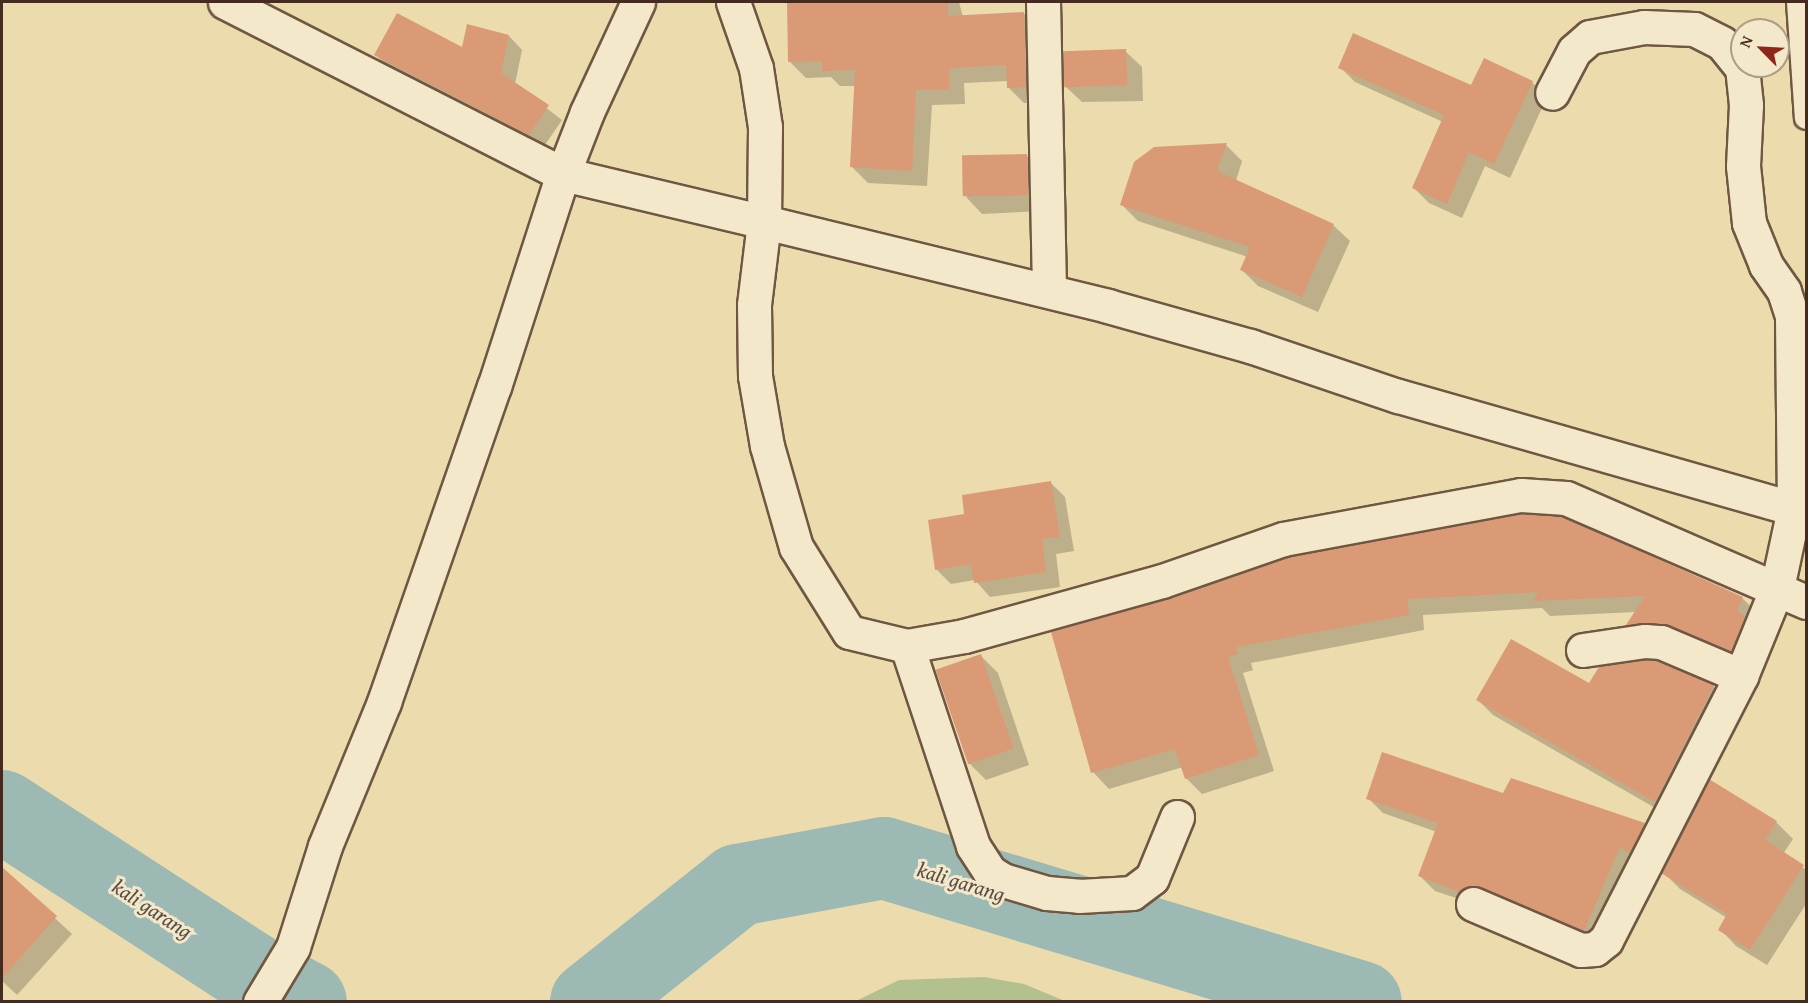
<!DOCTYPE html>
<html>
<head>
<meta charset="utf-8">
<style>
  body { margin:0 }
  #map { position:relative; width:1808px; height:1003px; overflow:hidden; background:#ecdbad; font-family:"Gentium Book Plus",serif }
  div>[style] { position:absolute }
  .green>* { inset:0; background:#b2c18e }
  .shadow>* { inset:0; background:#0003 }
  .stream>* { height:14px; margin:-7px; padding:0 7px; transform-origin:7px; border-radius:7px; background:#9cb9b4 }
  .river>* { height:82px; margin:-41px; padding:0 41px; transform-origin:41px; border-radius:41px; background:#9cb9b4 }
  .building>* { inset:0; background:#da9a75; transform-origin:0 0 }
  .roads { filter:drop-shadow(2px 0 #6f5742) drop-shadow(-2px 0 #6f5742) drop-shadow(0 2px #6f5742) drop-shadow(0 -2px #6f5742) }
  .service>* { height:22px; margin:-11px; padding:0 11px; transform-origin:11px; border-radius:11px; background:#f3e8ca }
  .minor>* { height:33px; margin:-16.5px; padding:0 16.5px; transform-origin:16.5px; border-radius:16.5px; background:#f3e8ca }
  .tertiary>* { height:33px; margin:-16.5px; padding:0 16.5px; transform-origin:16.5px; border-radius:16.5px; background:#f3e8ca }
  span { translate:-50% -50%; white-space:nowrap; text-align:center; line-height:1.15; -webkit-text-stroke:6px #f3e8ca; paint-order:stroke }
  .water-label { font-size:21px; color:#5b4e44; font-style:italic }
  .frame { position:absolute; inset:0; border:3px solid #452b1f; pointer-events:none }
  .north { position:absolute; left:1730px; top:18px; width:60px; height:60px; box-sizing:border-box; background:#f3e8ca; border:2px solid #ad9c86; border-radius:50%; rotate:294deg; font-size:16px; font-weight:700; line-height:24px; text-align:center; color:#452b1f }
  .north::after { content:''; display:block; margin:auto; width:21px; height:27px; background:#8f2418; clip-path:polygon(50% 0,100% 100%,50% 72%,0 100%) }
</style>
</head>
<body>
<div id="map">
  <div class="green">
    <div style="clip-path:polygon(984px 977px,1024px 984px,1065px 1001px,856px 1001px,899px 980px)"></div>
  </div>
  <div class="shadow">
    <div style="clip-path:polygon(789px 2px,959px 2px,963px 17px,1024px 14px,1040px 30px,1041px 103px,1024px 103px,1008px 87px,1008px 81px,964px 83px,965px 104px,932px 105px,927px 186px,868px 183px,852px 167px,856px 86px,840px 86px,831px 77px,806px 78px,790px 62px)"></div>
    <div style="clip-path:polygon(509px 36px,522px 50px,515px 84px,562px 120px,543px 148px,390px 69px,376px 55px,463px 50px)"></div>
    <div style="clip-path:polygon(1125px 51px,1142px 67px,1143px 101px,1082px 102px,1065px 86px)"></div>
    <div style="clip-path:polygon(1340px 67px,1472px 87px,1532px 82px,1547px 97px,1510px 178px,1485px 166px,1462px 218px,1429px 203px,1414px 188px,1443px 122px,1355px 82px)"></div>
    <div style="clip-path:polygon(1226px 145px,1242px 161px,1236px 181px,1333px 225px,1350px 241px,1318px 312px,1258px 286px,1242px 270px,1248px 257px,1138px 221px,1121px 204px)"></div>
    <div style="clip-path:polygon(1027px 156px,1043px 172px,1044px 211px,982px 214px,966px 197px)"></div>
    <div style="clip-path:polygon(1051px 483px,1065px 497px,1074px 551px,1056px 554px,1060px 587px,990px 597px,975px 580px,951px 584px,936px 569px,966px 515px)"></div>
    <div style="clip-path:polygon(1288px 559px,1742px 598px,1759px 614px,1747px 667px,1644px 640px,1628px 625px,1636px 612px,1550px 616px,1542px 608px,1423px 615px,1424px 630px,1251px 663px,1253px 670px,1243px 673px,1274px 771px,1202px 794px,1186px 778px,1183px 767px,1109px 789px,1093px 772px,1169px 600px)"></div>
    <div style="clip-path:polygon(981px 656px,998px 673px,1029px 765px,986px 780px,970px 764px,938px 672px)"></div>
    <div style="clip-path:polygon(1589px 685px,1713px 686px,1728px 701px,1671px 817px,1493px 715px,1478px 700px)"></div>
    <div style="clip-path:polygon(1504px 795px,1644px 825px,1659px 840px,1599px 945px,1435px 891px,1420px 876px,1437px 832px,1383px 813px,1368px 798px)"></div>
    <div style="clip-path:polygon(1776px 822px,1793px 839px,1783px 854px,1806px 870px,1806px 904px,1767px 965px,1736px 946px,1720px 929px,1727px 918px,1680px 889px,1663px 872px)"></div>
    <div style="clip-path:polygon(2px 869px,72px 934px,17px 995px,2px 981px)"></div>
  </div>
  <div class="stream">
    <div style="left:235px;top:1002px;width:33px;rotate:-61deg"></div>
  </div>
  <div class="river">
    <div style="left:2px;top:811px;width:297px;rotate:33deg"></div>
    <div style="left:251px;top:973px;width:62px;rotate:27.8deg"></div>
    <div style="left:591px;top:1002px;width:188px;rotate:-38.5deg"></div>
    <div style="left:738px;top:885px;width:148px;rotate:-10.5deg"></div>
    <div style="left:884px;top:858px;width:498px;rotate:16.8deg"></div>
  </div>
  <div class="building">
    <div style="clip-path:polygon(787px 2px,948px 2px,948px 16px,1024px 12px,1026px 87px,1007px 88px,1006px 65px,949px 68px,949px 89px,916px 90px,912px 171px,850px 167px,855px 70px,822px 71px,822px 61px,788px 62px)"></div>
    <div style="clip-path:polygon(397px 13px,462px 47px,467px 24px,509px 35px,501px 73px,549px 105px,529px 135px,374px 55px)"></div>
    <div style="clip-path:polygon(1353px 33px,1471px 85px,1484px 58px,1533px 81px,1494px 164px,1469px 152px,1447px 204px,1412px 188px,1444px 115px,1338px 68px)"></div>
    <div style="left:1126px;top:49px;width:36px;height:63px;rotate:88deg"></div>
    <div style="clip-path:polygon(1227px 143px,1217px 171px,1334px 224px,1302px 297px,1240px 270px,1250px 247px,1120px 205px,1134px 162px,1154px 147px)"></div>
    <div style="left:1027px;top:154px;width:41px;height:65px;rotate:89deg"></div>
    <div style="clip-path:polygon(1051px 481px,1060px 537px,1042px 539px,1046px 572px,974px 583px,971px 564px,935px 570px,928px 520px,964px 514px,962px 495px)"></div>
    <div style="clip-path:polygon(1522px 514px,1562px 516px,1743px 597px,1737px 611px,1745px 616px,1731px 651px,1668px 625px,1626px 625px,1645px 596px,1533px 601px,1538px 592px,1407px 599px,1409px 615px,1236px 647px,1238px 654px,1228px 657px,1259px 755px,1185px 779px,1175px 749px,1091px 773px,1051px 632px,1168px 599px,1288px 557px)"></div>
    <div style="clip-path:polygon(1511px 639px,1589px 683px,1599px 667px,1646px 660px,1657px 661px,1714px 685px,1655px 802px,1476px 700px)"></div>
    <div style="left:981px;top:654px;width:100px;height:48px;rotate:71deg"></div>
    <div style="clip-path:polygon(1382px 752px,1503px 793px,1511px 778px,1645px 823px,1630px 853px,1620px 847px,1584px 931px,1480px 887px,1470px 886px,1460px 892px,1418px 876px,1438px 823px,1366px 799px)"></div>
    <div style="clip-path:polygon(1709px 779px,1777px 821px,1765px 840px,1804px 865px,1750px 950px,1718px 930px,1727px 914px,1661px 873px)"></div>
    <div style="clip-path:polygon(2px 867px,57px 916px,2px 978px)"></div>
  </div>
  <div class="roads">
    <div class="service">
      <div style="left:1798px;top:2px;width:116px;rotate:86.1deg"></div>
    </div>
    <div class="minor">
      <div style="left:225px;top:2px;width:379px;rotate:27deg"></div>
      <div style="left:563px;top:174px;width:207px;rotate:13.4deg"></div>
      <div style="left:764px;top:222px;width:84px;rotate:96.9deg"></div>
      <div style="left:754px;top:305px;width:71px;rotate:89.2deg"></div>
      <div style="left:755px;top:376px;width:71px;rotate:80.3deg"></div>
      <div style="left:767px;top:446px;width:105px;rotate:74deg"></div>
      <div style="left:796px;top:547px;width:100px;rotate:58.1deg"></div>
      <div style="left:849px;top:632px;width:60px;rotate:13.6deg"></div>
      <div style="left:907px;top:646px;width:58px;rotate:-10deg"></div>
      <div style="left:964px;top:636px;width:205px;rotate:-15.5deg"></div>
      <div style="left:1162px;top:581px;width:128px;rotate:-19.1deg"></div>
      <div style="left:1283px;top:539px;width:242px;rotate:-10.5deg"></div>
      <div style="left:1521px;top:495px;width:45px;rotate:3.8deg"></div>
      <div style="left:1566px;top:498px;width:262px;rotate:23.4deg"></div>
      <div style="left:733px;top:2px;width:70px;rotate:70.8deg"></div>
      <div style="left:756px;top:68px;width:60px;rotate:81.3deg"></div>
      <div style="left:765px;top:127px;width:95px;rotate:90.6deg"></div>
      <div style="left:764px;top:222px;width:354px;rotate:13.7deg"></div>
      <div style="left:1108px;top:306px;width:148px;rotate:15.7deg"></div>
      <div style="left:1250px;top:346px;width:156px;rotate:18.7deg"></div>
      <div style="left:1398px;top:396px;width:424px;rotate:15.9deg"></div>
      <div style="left:1043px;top:2px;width:288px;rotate:88.8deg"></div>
      <div style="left:907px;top:646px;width:211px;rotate:71.7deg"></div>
      <div style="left:973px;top:846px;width:31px;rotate:57deg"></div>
      <div style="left:990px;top:872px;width:15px;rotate:32deg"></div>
      <div style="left:1003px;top:880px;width:46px;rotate:16.5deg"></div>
      <div style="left:1047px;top:893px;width:32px;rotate:5deg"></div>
      <div style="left:1079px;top:896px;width:53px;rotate:-3.2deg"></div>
      <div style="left:1132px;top:893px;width:25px;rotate:-37deg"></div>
      <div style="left:1152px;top:878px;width:66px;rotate:-67.7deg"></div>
      <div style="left:1583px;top:650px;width:63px;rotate:-8.3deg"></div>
      <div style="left:1645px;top:641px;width:16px;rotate:4deg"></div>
      <div style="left:1661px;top:642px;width:87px;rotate:23deg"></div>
      <div style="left:1473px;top:904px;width:117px;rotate:23.1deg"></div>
      <div style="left:1581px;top:950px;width:14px;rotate:-4deg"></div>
      <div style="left:1595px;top:949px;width:14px;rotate:-39deg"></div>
      <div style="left:1606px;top:940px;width:297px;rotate:-62.9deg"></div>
      <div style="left:1741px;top:676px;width:95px;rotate:-67.8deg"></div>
      <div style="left:1777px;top:588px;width:81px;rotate:-77.9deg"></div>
      <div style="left:1794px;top:509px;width:193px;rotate:-90.6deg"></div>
      <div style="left:1792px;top:316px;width:26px;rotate:-108deg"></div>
      <div style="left:1784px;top:291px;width:32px;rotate:-125deg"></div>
      <div style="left:1766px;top:265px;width:45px;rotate:-112deg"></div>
      <div style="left:1749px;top:223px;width:57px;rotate:-96deg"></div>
      <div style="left:1743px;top:166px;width:61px;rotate:-87.2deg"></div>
      <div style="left:1746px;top:105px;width:37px;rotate:-96deg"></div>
      <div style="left:1742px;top:68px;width:32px;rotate:-129deg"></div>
      <div style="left:1722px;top:43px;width:31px;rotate:-153deg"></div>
      <div style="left:1694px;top:29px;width:50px;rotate:-177.7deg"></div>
      <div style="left:1644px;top:27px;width:55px;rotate:169.5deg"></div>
      <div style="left:1590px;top:37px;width:21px;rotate:139deg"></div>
      <div style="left:1574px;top:51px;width:47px;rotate:117.6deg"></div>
    </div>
    <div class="tertiary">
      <div style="left:260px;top:1002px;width:64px;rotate:-59deg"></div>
      <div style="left:293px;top:947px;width:106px;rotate:-72.4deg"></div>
      <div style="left:325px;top:846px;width:156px;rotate:-67.7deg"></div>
      <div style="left:384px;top:702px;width:334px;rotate:-70.8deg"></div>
      <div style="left:494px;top:387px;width:224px;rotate:-72.1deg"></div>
      <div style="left:563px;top:174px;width:66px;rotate:-68.8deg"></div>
      <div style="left:587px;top:112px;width:121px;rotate:-65.1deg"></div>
    </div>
  </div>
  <div class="water-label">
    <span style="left:961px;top:882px;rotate:17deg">kali garang</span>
    <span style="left:152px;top:909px;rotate:33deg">kali garang</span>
  </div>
  <div class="frame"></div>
  <div class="north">N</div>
</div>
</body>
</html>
